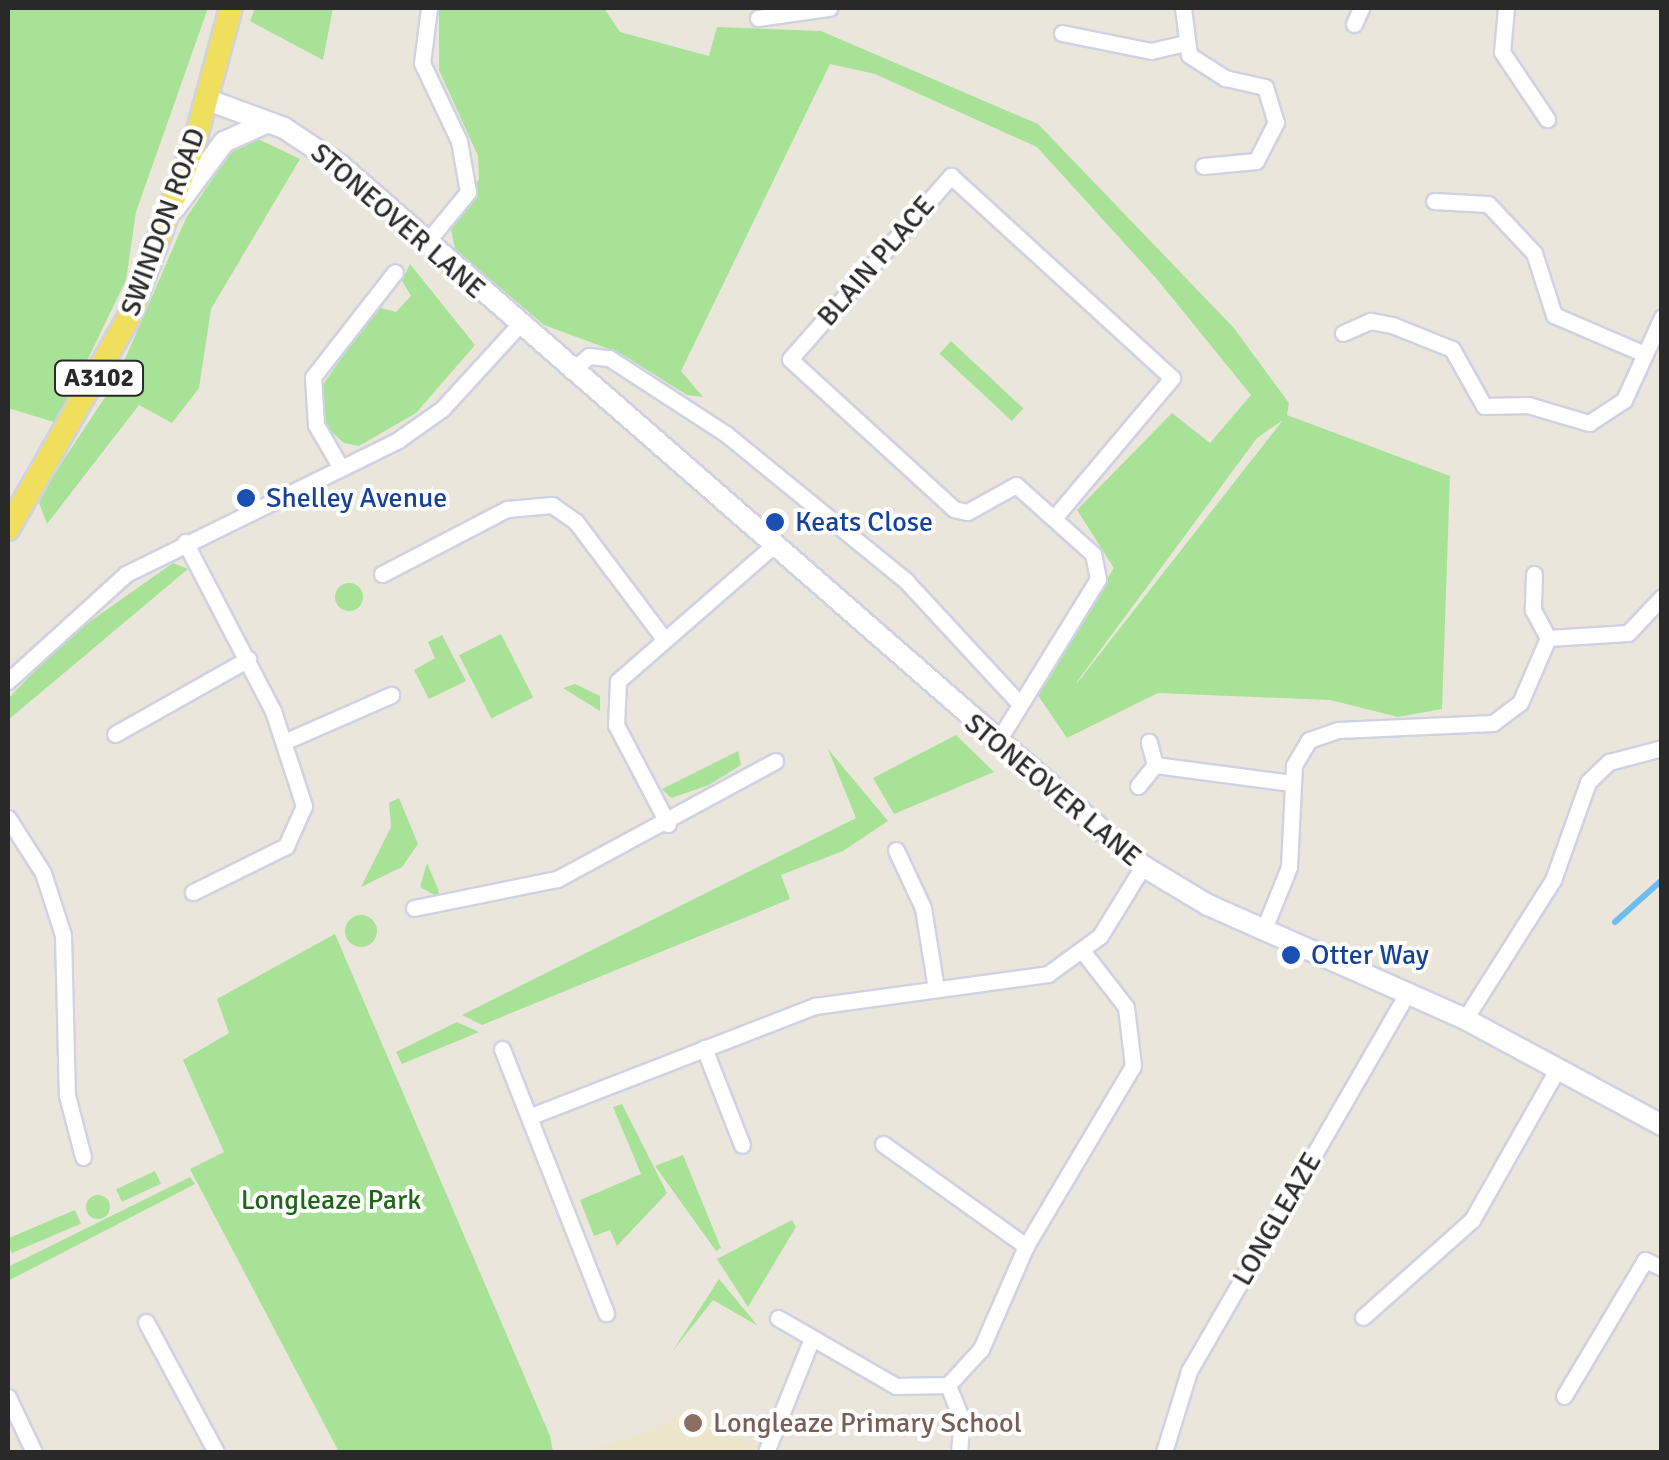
<!DOCTYPE html>
<html>
<head>
<meta charset="utf-8">
<style>
  body { margin:0 }
  #map { position:relative; width:1669px; height:1460px; overflow:hidden; background:#ebe6db; font-family:Signika,sans-serif }
  div>[style] { position:absolute }
  .education>* { inset:0; background:#ede6ca }
  .green>* { inset:0; background:#a8e297; transform-origin:0 0 }
  .round { border-radius:50% }
  .stream>* { height:6px; margin:-3px; padding:0 3px; transform-origin:3px; border-radius:3px; background:#6ebdee }
  .roads { filter:drop-shadow(2px 0 #d0d2e2) drop-shadow(-2px 0 #d0d2e2) drop-shadow(0 2px #d0d2e2) drop-shadow(0 -2px #d0d2e2) }
  .street>* { height:15px; margin:-7.5px; padding:0 7.5px; transform-origin:7.5px; border-radius:7.5px; background:#fff }
  .secondary>* { height:20px; margin:-10px; padding:0 10px; transform-origin:10px; border-radius:10px; background:#fff }
  .primary>* { height:22px; margin:-11px; padding:0 11px; transform-origin:11px; border-radius:11px; background:#f0df5c }
  .dots>* { width:28px; height:28px; translate:-50% -50%; box-sizing:border-box; border:5px solid #fff; border-radius:50% }
  span { translate:-50% -50%; white-space:nowrap; text-align:center; line-height:1.15; -webkit-text-stroke:8px #fff; paint-order:stroke }
  .shield-label span { padding:2px 8px; background:#fff; border:2px solid; border-radius:8px; -webkit-text-stroke-width:0 }
  .shield-label { font-size:25px; color:#292929; font-weight:700 }
  .street-label { font-size:28px; color:#292929 }
  .transit-label { font-size:28px; color:#164399 }
  .left { translate:0 -50%; text-align:left }
  .park-label { font-size:28px; color:#21651a }
  .education-label { font-size:28px; color:#785e54 }
  .frame { position:absolute; inset:0; border:10px solid #292929; pointer-events:none }
</style>
</head>
<body>
<div id="map">
  <div class="education">
    <div style="clip-path:polygon(692px 1406px,765px 1452px,581px 1452px,652px 1431px)"></div>
  </div>
  <div class="green">
    <div style="clip-path:polygon(8px 8px,208px 8px,136px 212px,126px 280px,57px 423px,8px 408px)"></div>
    <div style="clip-path:polygon(255px 8px,333px 8px,323px 60px,250px 21px)"></div>
    <div style="clip-path:polygon(evenodd,439px 8px,604px 8px,620px 32px,709px 56px,717px 27px,821px 31px,1038px 124px,1233px 327px,1289px 403px,1287px 415px,1450px 476px,1442px 709px,1398px 717px,1330px 700px,1158px 693px,1067px 738px,1037px 694px,1114px 568px,1077px 510px,1172px 413px,1210px 443px,1251px 395px,1156px 278px,1037px 147px,875px 74px,830px 64px,681px 371px,703px 397px,687px 395px,620px 353px,544px 325px,455px 249px,451px 230px,479px 179px,478px 156px,439px 70px,439px 8px,1283px 420px,1077px 683px,1076px 683px,1257px 438px,1283px 420px)"></div>
    <div style="clip-path:polygon(258px 139px,300px 159px,211px 309px,199px 388px,172px 423px,139px 405px,47px 524px,39px 503px,47px 485px,115px 382px,186px 218px,230px 153px)"></div>
    <div style="clip-path:polygon(410px 264px,475px 345px,416px 413px,359px 446px,344px 443px,327px 428px,320px 389px,377px 307px,396px 312px,411px 296px,402px 281px)"></div>
    <div style="left:951px;top:341px;width:99px;height:17px;rotate:43deg"></div>
    <div style="clip-path:polygon(173px 563px,188px 569px,8px 720px,8px 699px,65px 639px)"></div>
    <div class="round" style="left:335px;top:583px;width:28px;height:28px"></div>
    <div style="left:501px;top:634px;width:71px;height:47px;rotate:63deg"></div>
    <div style="clip-path:polygon(442px 635px,466px 681px,429px 699px,414px 670px,435px 658px,428px 642px)"></div>
    <div style="clip-path:polygon(575px 684px,600px 696px,600px 711px,563px 688px)"></div>
    <div style="clip-path:polygon(956px 735px,994px 772px,894px 814px,873px 778px)"></div>
    <div style="clip-path:polygon(828px 749px,888px 821px,843px 851px,781px 875px,790px 899px,482px 1025px,462px 1015px,856px 818px)"></div>
    <div style="clip-path:polygon(738px 751px,741px 765px,709px 785px,671px 798px,662px 789px)"></div>
    <div style="clip-path:polygon(399px 798px,418px 844px,402px 867px,361px 887px,391px 827px,389px 803px)"></div>
    <div style="clip-path:polygon(427px 863px,438px 889px,440px 898px,420px 887px)"></div>
    <div class="round" style="left:345px;top:915px;width:32px;height:32px"></div>
    <div style="clip-path:polygon(335px 934px,550px 1436px,553px 1452px,339px 1452px,190px 1169px,224px 1152px,183px 1060px,229px 1033px,217px 999px)"></div>
    <div style="clip-path:polygon(457px 1022px,479px 1032px,402px 1064px,396px 1052px)"></div>
    <div style="clip-path:polygon(622px 1104px,667px 1193px,617px 1246px,610px 1230px,594px 1236px,580px 1200px,641px 1174px,613px 1107px)"></div>
    <div style="clip-path:polygon(683px 1155px,721px 1248px,716px 1251px,655px 1166px)"></div>
    <div style="left:155px;top:1171px;width:14px;height:43px;rotate:65deg"></div>
    <div style="clip-path:polygon(190px 1177px,195px 1184px,8px 1281px,8px 1267px)"></div>
    <div class="round" style="left:86px;top:1195px;width:24px;height:24px"></div>
    <div style="left:75px;top:1210px;width:15px;height:75px;rotate:67deg"></div>
    <div style="clip-path:polygon(792px 1220px,796px 1227px,748px 1307px,717px 1259px)"></div>
    <div style="clip-path:polygon(719px 1279px,758px 1326px,713px 1300px,672px 1352px)"></div>
  </div>
  <div class="stream">
    <div style="left:1615px;top:922px;width:63px;rotate:-41.8deg"></div>
  </div>
  <div class="roads">
    <div class="street">
      <div style="left:1183px;top:8px;width:47px;rotate:82.7deg"></div>
      <div style="left:1189px;top:55px;width:43px;rotate:32.6deg"></div>
      <div style="left:1225px;top:78px;width:41px;rotate:12.7deg"></div>
      <div style="left:1265px;top:87px;width:37px;rotate:73deg"></div>
      <div style="left:1276px;top:122px;width:44px;rotate:117.1deg"></div>
      <div style="left:1256px;top:161px;width:53px;rotate:174.6deg"></div>
      <div style="left:1506px;top:8px;width:44px;rotate:95.2deg"></div>
      <div style="left:1502px;top:52px;width:81px;rotate:56.1deg"></div>
      <div style="left:758px;top:18px;width:72px;rotate:-8deg"></div>
      <div style="left:1354px;top:24px;width:17px;rotate:-66deg"></div>
      <div style="left:1062px;top:33px;width:91px;rotate:11.4deg"></div>
      <div style="left:1151px;top:51px;width:32px;rotate:-13deg"></div>
      <div style="left:1434px;top:201px;width:54px;rotate:3.2deg"></div>
      <div style="left:1488px;top:204px;width:67px;rotate:46.8deg"></div>
      <div style="left:1534px;top:253px;width:65px;rotate:72.1deg"></div>
      <div style="left:1554px;top:315px;width:94px;rotate:23.3deg"></div>
      <div style="left:426px;top:243px;width:66px;rotate:-50.5deg"></div>
      <div style="left:468px;top:192px;width:52px;rotate:-100deg"></div>
      <div style="left:459px;top:141px;width:86px;rotate:-115.4deg"></div>
      <div style="left:422px;top:63px;width:55px;rotate:-82.7deg"></div>
      <div style="left:1343px;top:333px;width:30px;rotate:-24deg"></div>
      <div style="left:1370px;top:321px;width:22px;rotate:10deg"></div>
      <div style="left:1392px;top:325px;width:65px;rotate:21.8deg"></div>
      <div style="left:1452px;top:349px;width:65px;rotate:60.7deg"></div>
      <div style="left:1484px;top:406px;width:44px;rotate:-1.3deg"></div>
      <div style="left:1528px;top:405px;width:64px;rotate:16.4deg"></div>
      <div style="left:1589px;top:423px;width:42px;rotate:-33.3deg"></div>
      <div style="left:1624px;top:400px;width:91px;rotate:-65.4deg"></div>
      <div style="left:571px;top:371px;width:23px;rotate:-40deg"></div>
      <div style="left:589px;top:356px;width:20px;rotate:6deg"></div>
      <div style="left:609px;top:358px;width:140px;rotate:33deg"></div>
      <div style="left:726px;top:434px;width:232px;rotate:39.2deg"></div>
      <div style="left:906px;top:581px;width:168px;rotate:47.2deg"></div>
      <div style="left:341px;top:468px;width:50px;rotate:-120.2deg"></div>
      <div style="left:316px;top:425px;width:48px;rotate:-93.6deg"></div>
      <div style="left:313px;top:377px;width:133px;rotate:-52deg"></div>
      <div style="left:185px;top:542px;width:191px;rotate:62.5deg"></div>
      <div style="left:273px;top:711px;width:100px;rotate:71.9deg"></div>
      <div style="left:304px;top:806px;width:44px;rotate:114.2deg"></div>
      <div style="left:286px;top:846px;width:104px;rotate:153.7deg"></div>
      <div style="left:382px;top:574px;width:141px;rotate:-27.5deg"></div>
      <div style="left:507px;top:509px;width:45px;rotate:-5.1deg"></div>
      <div style="left:552px;top:505px;width:29px;rotate:35deg"></div>
      <div style="left:576px;top:522px;width:143px;rotate:53deg"></div>
      <div style="left:1534px;top:574px;width:36px;rotate:92deg"></div>
      <div style="left:1533px;top:610px;width:32px;rotate:62deg"></div>
      <div style="left:8px;top:681px;width:159px;rotate:-42.2deg"></div>
      <div style="left:126px;top:574px;width:303px;rotate:-26.2deg"></div>
      <div style="left:398px;top:440px;width:54px;rotate:-35.2deg"></div>
      <div style="left:442px;top:409px;width:113px;rotate:-47.5deg"></div>
      <div style="left:115px;top:734px;width:153px;rotate:-29.4deg"></div>
      <div style="left:286px;top:741px;width:115px;rotate:-23.7deg"></div>
      <div style="left:996px;top:744px;width:194px;rotate:-58.3deg"></div>
      <div style="left:1098px;top:579px;width:25px;rotate:-101deg"></div>
      <div style="left:1093px;top:554px;width:103px;rotate:-138.1deg"></div>
      <div style="left:1016px;top:485px;width:56px;rotate:151.1deg"></div>
      <div style="left:967px;top:512px;width:13px;rotate:-167deg"></div>
      <div style="left:954px;top:509px;width:222px;rotate:-137.6deg"></div>
      <div style="left:790px;top:359px;width:244px;rotate:-48.7deg"></div>
      <div style="left:951px;top:176px;width:299px;rotate:42.4deg"></div>
      <div style="left:1172px;top:378px;width:182px;rotate:130.1deg"></div>
      <div style="left:1155px;top:765px;width:138px;rotate:7.5deg"></div>
      <div style="left:1138px;top:786px;width:27px;rotate:-51deg"></div>
      <div style="left:1155px;top:765px;width:24px;rotate:-105deg"></div>
      <div style="left:8px;top:818px;width:65px;rotate:57.5deg"></div>
      <div style="left:43px;top:873px;width:65px;rotate:72.1deg"></div>
      <div style="left:63px;top:935px;width:160px;rotate:88.6deg"></div>
      <div style="left:67px;top:1095px;width:64px;rotate:75.5deg"></div>
      <div style="left:668px;top:824px;width:112px;rotate:-117.7deg"></div>
      <div style="left:616px;top:725px;width:44px;rotate:-87.4deg"></div>
      <div style="left:618px;top:681px;width:206px;rotate:-41.1deg"></div>
      <div style="left:896px;top:850px;width:64px;rotate:65deg"></div>
      <div style="left:923px;top:908px;width:76px;rotate:80.9deg"></div>
      <div style="left:414px;top:908px;width:146px;rotate:-11.5deg"></div>
      <div style="left:557px;top:879px;width:248px;rotate:-28.4deg"></div>
      <div style="left:1264px;top:929px;width:67px;rotate:-68deg"></div>
      <div style="left:1289px;top:867px;width:102px;rotate:-87.2deg"></div>
      <div style="left:1294px;top:765px;width:29px;rotate:-59deg"></div>
      <div style="left:1309px;top:740px;width:31px;rotate:-19deg"></div>
      <div style="left:1338px;top:730px;width:155px;rotate:-2.6deg"></div>
      <div style="left:1493px;top:723px;width:34px;rotate:-37deg"></div>
      <div style="left:1520px;top:703px;width:71px;rotate:-66.7deg"></div>
      <div style="left:1548px;top:638px;width:80px;rotate:-3.6deg"></div>
      <div style="left:1628px;top:633px;width:50px;rotate:-46.6deg"></div>
      <div style="left:1465px;top:1019px;width:165px;rotate:-57.7deg"></div>
      <div style="left:1553px;top:880px;width:104px;rotate:-70.3deg"></div>
      <div style="left:1588px;top:782px;width:29px;rotate:-44deg"></div>
      <div style="left:1609px;top:762px;width:55px;rotate:-14.8deg"></div>
      <div style="left:704px;top:1048px;width:104px;rotate:68.6deg"></div>
      <div style="left:502px;top:1049px;width:284px;rotate:68.5deg"></div>
      <div style="left:531px;top:1116px;width:305px;rotate:-21.2deg"></div>
      <div style="left:815px;top:1006px;width:235px;rotate:-7.8deg"></div>
      <div style="left:1048px;top:974px;width:64px;rotate:-36.2deg"></div>
      <div style="left:1100px;top:936px;width:82px;rotate:-58.4deg"></div>
      <div style="left:883px;top:1144px;width:176px;rotate:35.5deg"></div>
      <div style="left:1363px;top:1317px;width:146px;rotate:-41.7deg"></div>
      <div style="left:1472px;top:1220px;width:175px;rotate:-60.5deg"></div>
      <div style="left:778px;top:1318px;width:136px;rotate:30deg"></div>
      <div style="left:896px;top:1386px;width:52px;rotate:-1.1deg"></div>
      <div style="left:146px;top:1322px;width:148px;rotate:61.7deg"></div>
      <div style="left:1564px;top:1396px;width:158px;rotate:-59.2deg"></div>
      <div style="left:1645px;top:1260px;width:19px;rotate:25deg"></div>
      <div style="left:8px;top:1397px;width:61px;rotate:64.7deg"></div>
      <div style="left:766px;top:1452px;width:123px;rotate:-68deg"></div>
      <div style="left:959px;top:1452px;width:32px;rotate:-85deg"></div>
      <div style="left:962px;top:1420px;width:38px;rotate:-112deg"></div>
      <div style="left:948px;top:1385px;width:49px;rotate:-47.5deg"></div>
      <div style="left:981px;top:1349px;width:112px;rotate:-66.4deg"></div>
      <div style="left:1026px;top:1246px;width:209px;rotate:-59.3deg"></div>
      <div style="left:1133px;top:1066px;width:59px;rotate:-96.8deg"></div>
      <div style="left:1126px;top:1007px;width:68px;rotate:-127.9deg"></div>
      <div style="left:1164px;top:1452px;width:85px;rotate:-72.8deg"></div>
      <div style="left:1189px;top:1371px;width:436px;rotate:-60deg"></div>
    </div>
    <div class="secondary">
      <div style="left:208px;top:100px;width:81px;rotate:20.2deg"></div>
      <div style="left:284px;top:128px;width:67px;rotate:33.5deg"></div>
      <div style="left:340px;top:165px;width:1066px;rotate:41.12deg"></div>
      <div style="left:1143px;top:866px;width:76px;rotate:31deg"></div>
      <div style="left:1208px;top:905px;width:281px;rotate:23.9deg"></div>
      <div style="left:1465px;top:1019px;width:224px;rotate:28.3deg"></div>
      <div style="left:174px;top:209px;width:84px;rotate:-53.3deg"></div>
      <div style="left:224px;top:142px;width:48px;rotate:-24.4deg"></div>
    </div>
    <div class="primary">
      <div style="left:8px;top:529px;width:244px;rotate:-60.3deg"></div>
      <div style="left:129px;top:317px;width:188px;rotate:-69.4deg"></div>
      <div style="left:195px;top:141px;width:138px;rotate:-74.9deg"></div>
    </div>
  </div>
  <div class="dots">
    <div style="left:246px;top:498px;background:#1a4fb4"></div>
    <div style="left:775px;top:522px;background:#1a4fb4"></div>
    <div style="left:1291px;top:955px;background:#1a4fb4"></div>
    <div style="left:693px;top:1423px;background:#8d6e63"></div>
  </div>
  <div class="shield-label">
    <span style="left:99px;top:378px">A3102</span>
  </div>
  <div class="street-label">
    <span style="left:398px;top:221px;rotate:41deg">STONEOVER LANE</span>
    <span style="left:163px;top:222px;rotate:-70deg">SWINDON ROAD</span>
    <span style="left:876px;top:261px;rotate:-49deg">BLAIN PLACE</span>
    <span style="left:1053px;top:790px;rotate:40deg">STONEOVER LANE</span>
    <span style="left:1277px;top:1219px;rotate:-60deg">LONGLEAZE</span>
  </div>
  <div class="transit-label">
    <span class="left" style="left:266px;top:498px">Shelley Avenue</span>
    <span class="left" style="left:795px;top:522px">Keats Close</span>
    <span class="left" style="left:1311px;top:955px">Otter Way</span>
  </div>
  <div class="park-label">
    <span style="left:331px;top:1200px">Longleaze Park</span>
  </div>
  <div class="education-label">
    <span class="left" style="left:713px;top:1423px">Longleaze Primary School</span>
  </div>
  <div class="frame"></div>
</div>
</body>
</html>
